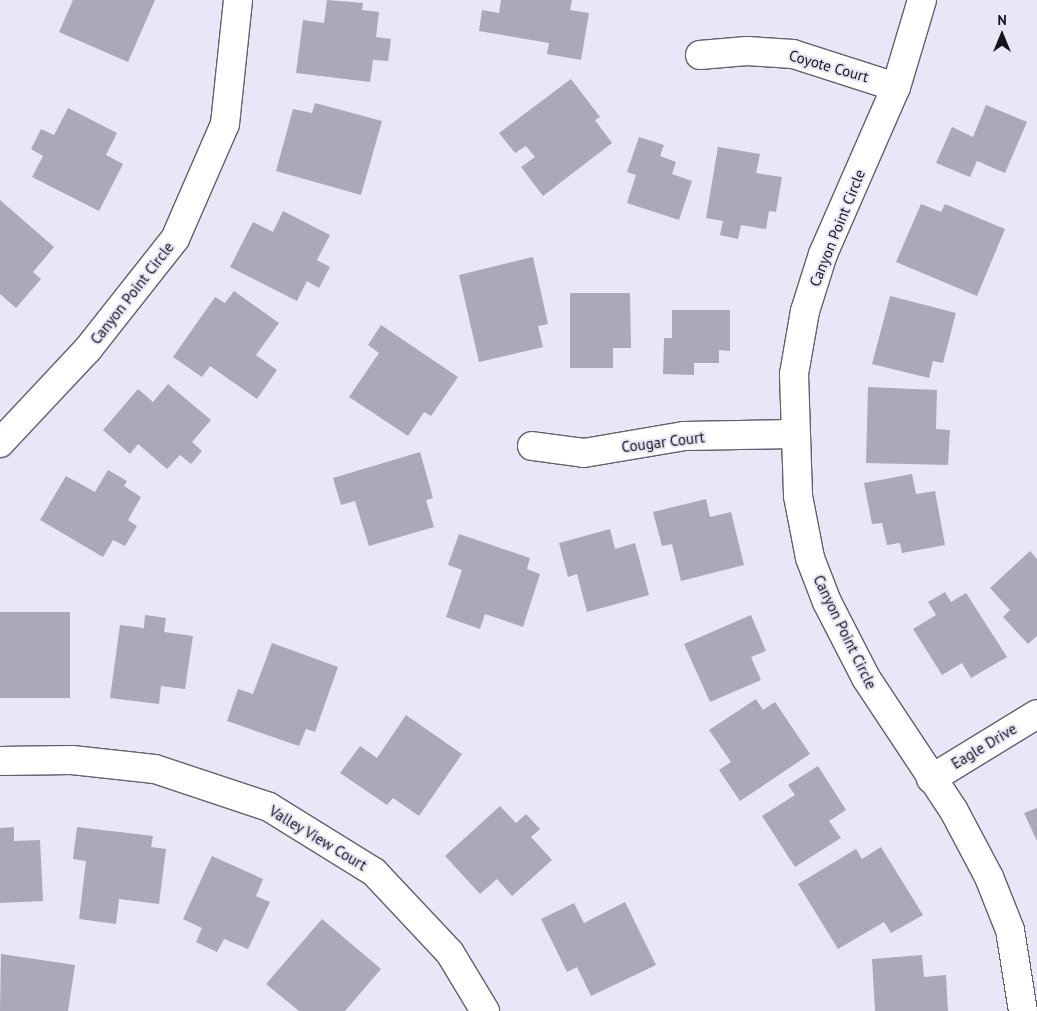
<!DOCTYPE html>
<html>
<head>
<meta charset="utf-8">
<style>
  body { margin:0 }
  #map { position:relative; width:1037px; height:1011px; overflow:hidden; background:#e8e6f7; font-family:"PT Sans",sans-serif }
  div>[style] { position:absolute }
  .building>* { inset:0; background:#aba9b8; transform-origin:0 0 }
  .roads { filter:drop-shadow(1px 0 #62606e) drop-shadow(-1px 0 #62606e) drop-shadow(0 1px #62606e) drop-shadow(0 -1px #62606e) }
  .minor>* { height:28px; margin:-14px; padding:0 14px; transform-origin:14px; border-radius:14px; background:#fff }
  span { translate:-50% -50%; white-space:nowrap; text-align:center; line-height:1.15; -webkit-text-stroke:4px #e8e6f7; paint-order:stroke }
  .street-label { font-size:15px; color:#141419 }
  .north { position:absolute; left:977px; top:10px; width:50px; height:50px; -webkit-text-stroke:4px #e8e6f7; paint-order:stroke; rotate:0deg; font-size:14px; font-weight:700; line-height:20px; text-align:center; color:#141419 }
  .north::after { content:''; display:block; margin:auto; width:18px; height:22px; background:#141419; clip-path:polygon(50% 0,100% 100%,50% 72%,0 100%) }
</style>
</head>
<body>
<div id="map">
  <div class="building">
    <div style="clip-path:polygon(73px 0,155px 0,128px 62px,59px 32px)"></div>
    <div style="clip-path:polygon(327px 0,363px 3px,362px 10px,379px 12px,376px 37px,391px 39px,388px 61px,373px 60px,370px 82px,296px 73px,303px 20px,324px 23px)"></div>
    <div style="clip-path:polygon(501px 0,572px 0,570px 10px,589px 13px,581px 60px,547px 54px,549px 43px,479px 31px,482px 10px,499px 13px)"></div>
    <div style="clip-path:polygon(571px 79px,600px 117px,595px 120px,612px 143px,543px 196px,521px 167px,535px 157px,526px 146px,515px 153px,499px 133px)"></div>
    <div style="clip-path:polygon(315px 103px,382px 121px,361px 195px,276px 171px,293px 109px,312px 113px)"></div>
    <div style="clip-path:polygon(986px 105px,1027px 122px,1005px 173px,977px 161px,970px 177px,936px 163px,952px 127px,973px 137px)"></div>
    <div style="clip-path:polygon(68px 108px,117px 133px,106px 155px,123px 164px,99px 211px,32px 177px,43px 156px,31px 149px,41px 129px,54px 135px)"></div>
    <div style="clip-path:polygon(639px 137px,664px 145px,660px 156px,676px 162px,672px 174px,692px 181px,679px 220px,627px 203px,636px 175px,627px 172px)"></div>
    <div style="clip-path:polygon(718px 147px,760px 154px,756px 173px,782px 177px,776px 212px,769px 211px,766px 229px,741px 225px,738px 239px,720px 235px,723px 221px,706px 218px)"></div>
    <div style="clip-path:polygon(0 200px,54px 247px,33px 272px,41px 279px,16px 308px,0 294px)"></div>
    <div style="clip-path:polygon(921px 204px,941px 212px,945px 204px,1005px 229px,977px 296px,896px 262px)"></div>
    <div style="clip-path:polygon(283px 211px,330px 235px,317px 260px,330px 267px,319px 288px,307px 281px,297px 301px,230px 267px,253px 222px,273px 232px)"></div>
    <div style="clip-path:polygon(533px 257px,548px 324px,538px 326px,543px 347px,479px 362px,459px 275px)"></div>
    <div style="clip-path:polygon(234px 291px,279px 323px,256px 355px,277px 370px,257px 399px,210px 366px,202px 377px,173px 357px,215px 297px,225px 303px)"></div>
    <div style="clip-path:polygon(570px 293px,630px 293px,631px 348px,613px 348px,613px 368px,570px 368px)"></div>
    <div style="clip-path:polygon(890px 296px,956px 313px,943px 363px,933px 361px,929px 378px,872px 364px)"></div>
    <div style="clip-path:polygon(672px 310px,730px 310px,730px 351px,719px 350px,719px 363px,694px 363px,694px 375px,663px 374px,664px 338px,672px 338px)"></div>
    <div style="clip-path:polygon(381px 325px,458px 377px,431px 416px,424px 412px,408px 436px,349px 397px,379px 353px,368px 345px)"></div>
    <div style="clip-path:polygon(168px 384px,211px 420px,192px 442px,202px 451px,191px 464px,180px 455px,167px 469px,138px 444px,130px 454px,103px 430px,138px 389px,153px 402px)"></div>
    <div style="clip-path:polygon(868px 387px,937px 390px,936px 429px,950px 430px,948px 465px,866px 463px)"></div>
    <div style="clip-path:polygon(420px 452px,433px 498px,426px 500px,434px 527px,369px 546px,355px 501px,341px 505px,333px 478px)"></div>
    <div style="clip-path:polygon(108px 470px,127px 481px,124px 486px,141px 497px,128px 520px,137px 526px,125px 546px,113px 540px,103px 557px,40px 520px,66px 476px,95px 492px)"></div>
    <div style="clip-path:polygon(912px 474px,916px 494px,935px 491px,945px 545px,902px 553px,900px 543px,887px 545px,882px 523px,872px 524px,864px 483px)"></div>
    <div style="clip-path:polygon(706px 499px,710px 517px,731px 512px,744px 565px,681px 581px,672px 544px,662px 546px,653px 512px)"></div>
    <div style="clip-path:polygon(610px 529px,615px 549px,635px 543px,649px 595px,587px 612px,577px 574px,568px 577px,559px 543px)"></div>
    <div style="clip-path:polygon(459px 534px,530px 558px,527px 569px,540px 574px,523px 627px,485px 614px,480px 629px,446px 617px,462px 570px,448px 565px)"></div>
    <div style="clip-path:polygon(1030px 551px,1037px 559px,1037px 636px,1028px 644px,1003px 617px,1010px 610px,990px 588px)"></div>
    <div style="clip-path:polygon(945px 592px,951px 602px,966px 593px,1007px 657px,971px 678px,962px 663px,942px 675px,913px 629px,936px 615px,928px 602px)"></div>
    <div style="left:0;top:612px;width:70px;height:86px"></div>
    <div style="clip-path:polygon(145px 615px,166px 618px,164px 632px,193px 636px,185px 689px,161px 686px,159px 704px,110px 698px,120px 625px,144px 628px)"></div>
    <div style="clip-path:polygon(751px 615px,766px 651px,751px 657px,761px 680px,710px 702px,684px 644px)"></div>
    <div style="clip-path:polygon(272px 643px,338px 667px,315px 732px,306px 729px,299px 746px,227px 721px,238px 689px,253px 694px)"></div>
    <div style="clip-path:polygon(756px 699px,763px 710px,775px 702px,810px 754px,740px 801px,719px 770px,731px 762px,709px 730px)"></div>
    <div style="clip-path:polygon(406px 715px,462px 754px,419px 816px,393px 798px,387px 805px,340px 773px,360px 746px,377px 758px)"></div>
    <div style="clip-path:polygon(818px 766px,846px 810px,829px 821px,841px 838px,795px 867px,762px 816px,795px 795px,788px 785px)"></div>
    <div style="clip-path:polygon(500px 806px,516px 823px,526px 814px,540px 829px,531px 837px,552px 860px,512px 896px,497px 879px,480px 894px,445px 856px)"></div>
    <div style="clip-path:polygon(1037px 808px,1037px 841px,1024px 813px)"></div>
    <div style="clip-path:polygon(14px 827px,14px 841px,40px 840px,43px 901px,0 903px,0 828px)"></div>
    <div style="clip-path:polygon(77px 827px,153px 836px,151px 847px,166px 849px,159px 904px,119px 899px,116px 924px,79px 919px,86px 861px,73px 859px)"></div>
    <div style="clip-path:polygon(881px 847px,923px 915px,891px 933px,884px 922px,838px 949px,798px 884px,856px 849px,862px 859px)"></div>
    <div style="clip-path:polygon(212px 856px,263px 879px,256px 896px,270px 902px,248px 949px,224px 939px,217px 952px,196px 942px,202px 928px,183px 919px)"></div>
    <div style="clip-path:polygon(625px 902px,656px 965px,591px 996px,577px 967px,567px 972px,541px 919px,574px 903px,584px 923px)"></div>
    <div style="clip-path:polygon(322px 919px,381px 969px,345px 1011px,299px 1011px,266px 984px)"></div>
    <div style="clip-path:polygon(1px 954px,75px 965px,68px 1011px,0 1011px)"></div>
    <div style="clip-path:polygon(922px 955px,924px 977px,946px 975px,948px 1011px,875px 1011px,872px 959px)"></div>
  </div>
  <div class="roads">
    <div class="minor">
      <div style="left:922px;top:0;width:91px;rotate:106.6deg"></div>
      <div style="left:896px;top:87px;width:182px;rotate:113.6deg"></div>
      <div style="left:823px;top:254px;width:60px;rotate:107.5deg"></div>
      <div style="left:805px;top:311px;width:64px;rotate:99.9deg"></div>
      <div style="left:794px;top:374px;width:122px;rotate:88.1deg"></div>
      <div style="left:798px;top:496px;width:63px;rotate:79deg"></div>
      <div style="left:810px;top:558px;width:47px;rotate:68.9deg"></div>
      <div style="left:827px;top:602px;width:85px;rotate:62.8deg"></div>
      <div style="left:866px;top:678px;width:159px;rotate:56.5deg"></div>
      <div style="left:954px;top:811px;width:75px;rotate:62.1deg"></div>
      <div style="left:989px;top:877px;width:57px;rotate:68.4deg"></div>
      <div style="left:1010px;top:930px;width:82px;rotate:80.9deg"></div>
      <div style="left:700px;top:55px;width:47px;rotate:-4.9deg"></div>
      <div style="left:747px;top:51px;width:46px;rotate:3.7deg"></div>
      <div style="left:793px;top:54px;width:108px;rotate:17.8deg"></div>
      <div style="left:0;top:443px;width:129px;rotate:-46.9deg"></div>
      <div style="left:88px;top:349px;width:140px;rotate:-51.7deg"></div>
      <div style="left:175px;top:239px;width:125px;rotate:-66.5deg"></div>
      <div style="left:225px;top:124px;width:125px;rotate:-84deg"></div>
      <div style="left:532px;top:446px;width:52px;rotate:7.7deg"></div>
      <div style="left:584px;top:453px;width:101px;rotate:-9.6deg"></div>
      <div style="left:684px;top:436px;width:110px;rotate:-1deg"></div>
      <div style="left:0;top:761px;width:72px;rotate:-0.8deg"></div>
      <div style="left:72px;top:760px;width:83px;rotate:6.2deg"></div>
      <div style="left:155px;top:769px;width:120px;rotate:18.4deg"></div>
      <div style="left:269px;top:807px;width:123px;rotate:31.8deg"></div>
      <div style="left:374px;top:872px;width:111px;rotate:46.8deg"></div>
      <div style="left:450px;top:953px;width:68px;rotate:58.9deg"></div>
      <div style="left:931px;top:779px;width:124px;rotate:-31.5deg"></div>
    </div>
  </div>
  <div class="street-label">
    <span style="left:829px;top:66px;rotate:16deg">Coyote Court</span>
    <span style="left:837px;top:228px;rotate:-68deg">Canyon Point Circle</span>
    <span style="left:132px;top:293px;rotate:-52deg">Canyon Point Circle</span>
    <span style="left:663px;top:442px;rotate:-7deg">Cougar Court</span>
    <span style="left:845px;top:632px;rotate:64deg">Canyon Point Circle</span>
    <span style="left:984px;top:746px;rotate:-31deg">Eagle Drive</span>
    <span style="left:318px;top:838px;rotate:31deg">Valley View Court</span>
  </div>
  <div class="north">N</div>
</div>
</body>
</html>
